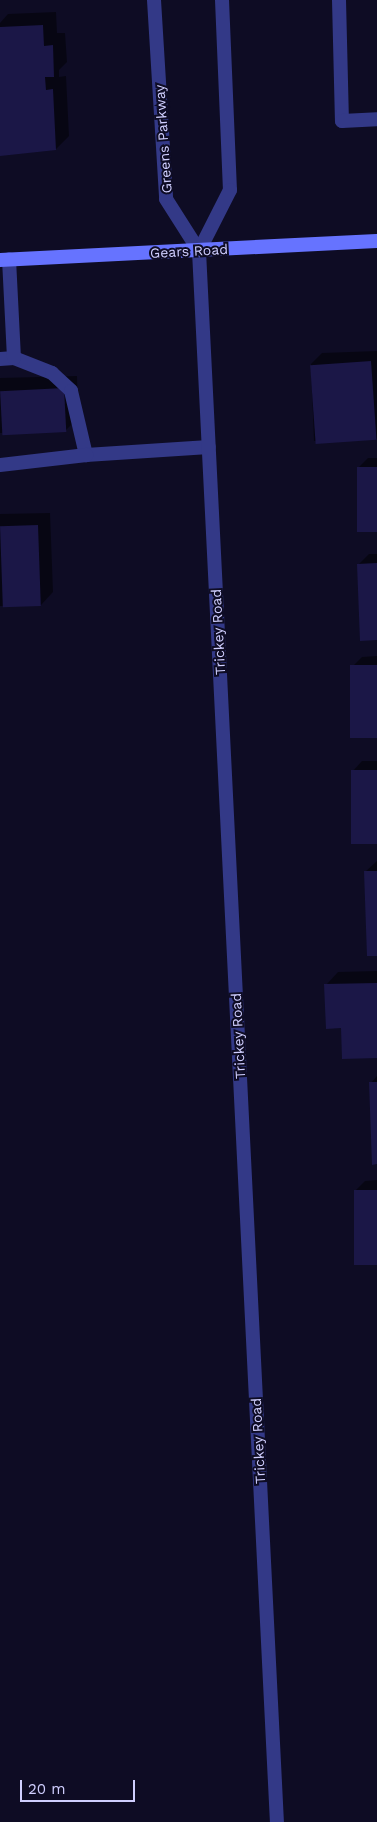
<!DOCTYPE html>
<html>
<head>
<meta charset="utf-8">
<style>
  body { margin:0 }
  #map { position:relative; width:377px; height:1822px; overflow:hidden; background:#0e0c24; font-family:"Work Sans",sans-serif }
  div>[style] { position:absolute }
  .shadow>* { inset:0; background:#0007 }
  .building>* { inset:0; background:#1b1747; transform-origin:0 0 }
  .service>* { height:14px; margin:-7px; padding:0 7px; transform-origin:7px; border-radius:7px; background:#333987 }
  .tertiary>* { height:14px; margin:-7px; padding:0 7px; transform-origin:7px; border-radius:7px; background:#333987 }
  .secondary>* { height:14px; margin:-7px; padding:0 7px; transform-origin:7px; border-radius:7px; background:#6673ff }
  span { translate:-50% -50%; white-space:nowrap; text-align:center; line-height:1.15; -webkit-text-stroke:4px #0e0c24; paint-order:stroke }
  .street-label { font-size:14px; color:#d0cfff }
  .scale { position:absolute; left:20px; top:1780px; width:115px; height:22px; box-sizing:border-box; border:2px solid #d0cfff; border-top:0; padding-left:6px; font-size:15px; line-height:18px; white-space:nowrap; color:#d0cfff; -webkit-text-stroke:4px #0e0c24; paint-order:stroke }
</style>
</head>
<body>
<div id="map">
  <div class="shadow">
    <div style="clip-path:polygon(56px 12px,57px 33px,65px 33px,67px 62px,59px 70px,59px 77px,66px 76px,69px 136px,56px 149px,0 153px,0 23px,8px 14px)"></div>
    <div style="clip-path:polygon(377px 351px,377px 439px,314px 441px,311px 364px,322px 353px)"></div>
    <div style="clip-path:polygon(77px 376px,78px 418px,65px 431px,0 433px,0 378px)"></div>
    <div style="clip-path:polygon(368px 458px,377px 458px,377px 531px,358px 468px)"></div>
    <div style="clip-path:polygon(50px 513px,53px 592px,41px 605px,0 606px,0 514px)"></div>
    <div style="clip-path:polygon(369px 554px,377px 554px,377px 639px,359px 564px)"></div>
    <div style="clip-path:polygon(377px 656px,377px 737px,352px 667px,362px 657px)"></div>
    <div style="clip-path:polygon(362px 761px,377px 761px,377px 843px,352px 772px)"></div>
    <div style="clip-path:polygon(377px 861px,377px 955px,365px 872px)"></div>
    <div style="clip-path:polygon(377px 971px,377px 1057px,326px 985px,338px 972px)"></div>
    <div style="clip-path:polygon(377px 1076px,377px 1163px,371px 1083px)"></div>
    <div style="clip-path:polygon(377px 1180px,377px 1264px,355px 1191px,365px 1181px)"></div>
  </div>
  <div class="building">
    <div style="clip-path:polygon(43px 25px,44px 46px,53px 45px,54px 77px,45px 77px,46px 90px,53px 89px,56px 150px,0 156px,0 27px)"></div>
    <div style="left:371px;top:361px;width:79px;height:61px;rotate:86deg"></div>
    <div style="left:64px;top:388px;width:44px;height:64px;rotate:87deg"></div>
    <div style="left:377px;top:467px;width:65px;height:20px;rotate:90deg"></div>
    <div style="left:38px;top:525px;width:81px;height:38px;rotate:88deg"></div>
    <div style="clip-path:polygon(377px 563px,377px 640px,360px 641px,357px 564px)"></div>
    <div style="left:377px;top:665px;width:73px;height:27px;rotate:90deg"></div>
    <div style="left:377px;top:770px;width:74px;height:26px;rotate:90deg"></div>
    <div style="clip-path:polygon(364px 871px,377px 871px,377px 956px,367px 956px)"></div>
    <div style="clip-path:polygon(377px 983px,377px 1058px,342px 1059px,341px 1028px,326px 1029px,324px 984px)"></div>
    <div style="clip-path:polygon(369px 1082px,377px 1082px,377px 1164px,372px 1165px)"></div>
    <div style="left:377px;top:1190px;width:75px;height:23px;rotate:90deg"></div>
  </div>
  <div class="service">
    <div style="left:339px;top:0;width:121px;rotate:88.6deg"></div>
    <div style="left:342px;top:121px;width:35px;rotate:-3deg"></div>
    <div style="left:14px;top:358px;width:41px;rotate:21.5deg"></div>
    <div style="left:52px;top:373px;width:26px;rotate:43deg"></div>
    <div style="left:71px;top:391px;width:66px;rotate:76.8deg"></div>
    <div style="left:86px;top:455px;width:123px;rotate:-3.7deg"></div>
    <div style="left:0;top:359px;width:14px;rotate:-4deg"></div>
    <div style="left:14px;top:358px;width:99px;rotate:-92.9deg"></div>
    <div style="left:0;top:465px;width:87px;rotate:-6.6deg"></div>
  </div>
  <div class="tertiary">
    <div style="left:154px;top:0;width:199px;rotate:86.5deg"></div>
    <div style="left:166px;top:199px;width:62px;rotate:57.6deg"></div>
    <div style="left:222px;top:0;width:190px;rotate:87.6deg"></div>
    <div style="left:230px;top:190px;width:68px;rotate:116.9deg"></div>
    <div style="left:199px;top:251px;width:1573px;rotate:87.16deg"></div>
  </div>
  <div class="secondary">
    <div style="left:0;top:260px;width:377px;rotate:-2.9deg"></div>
  </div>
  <div class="street-label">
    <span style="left:163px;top:139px;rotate:-94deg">Greens Parkway</span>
    <span style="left:189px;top:251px;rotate:-3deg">Gears Road</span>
    <span style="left:218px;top:632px;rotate:-93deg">Trickey Road</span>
    <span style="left:238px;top:1036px;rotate:-93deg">Trickey Road</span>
    <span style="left:258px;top:1441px;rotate:-93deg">Trickey Road</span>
  </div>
  <div class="scale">20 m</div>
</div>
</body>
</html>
